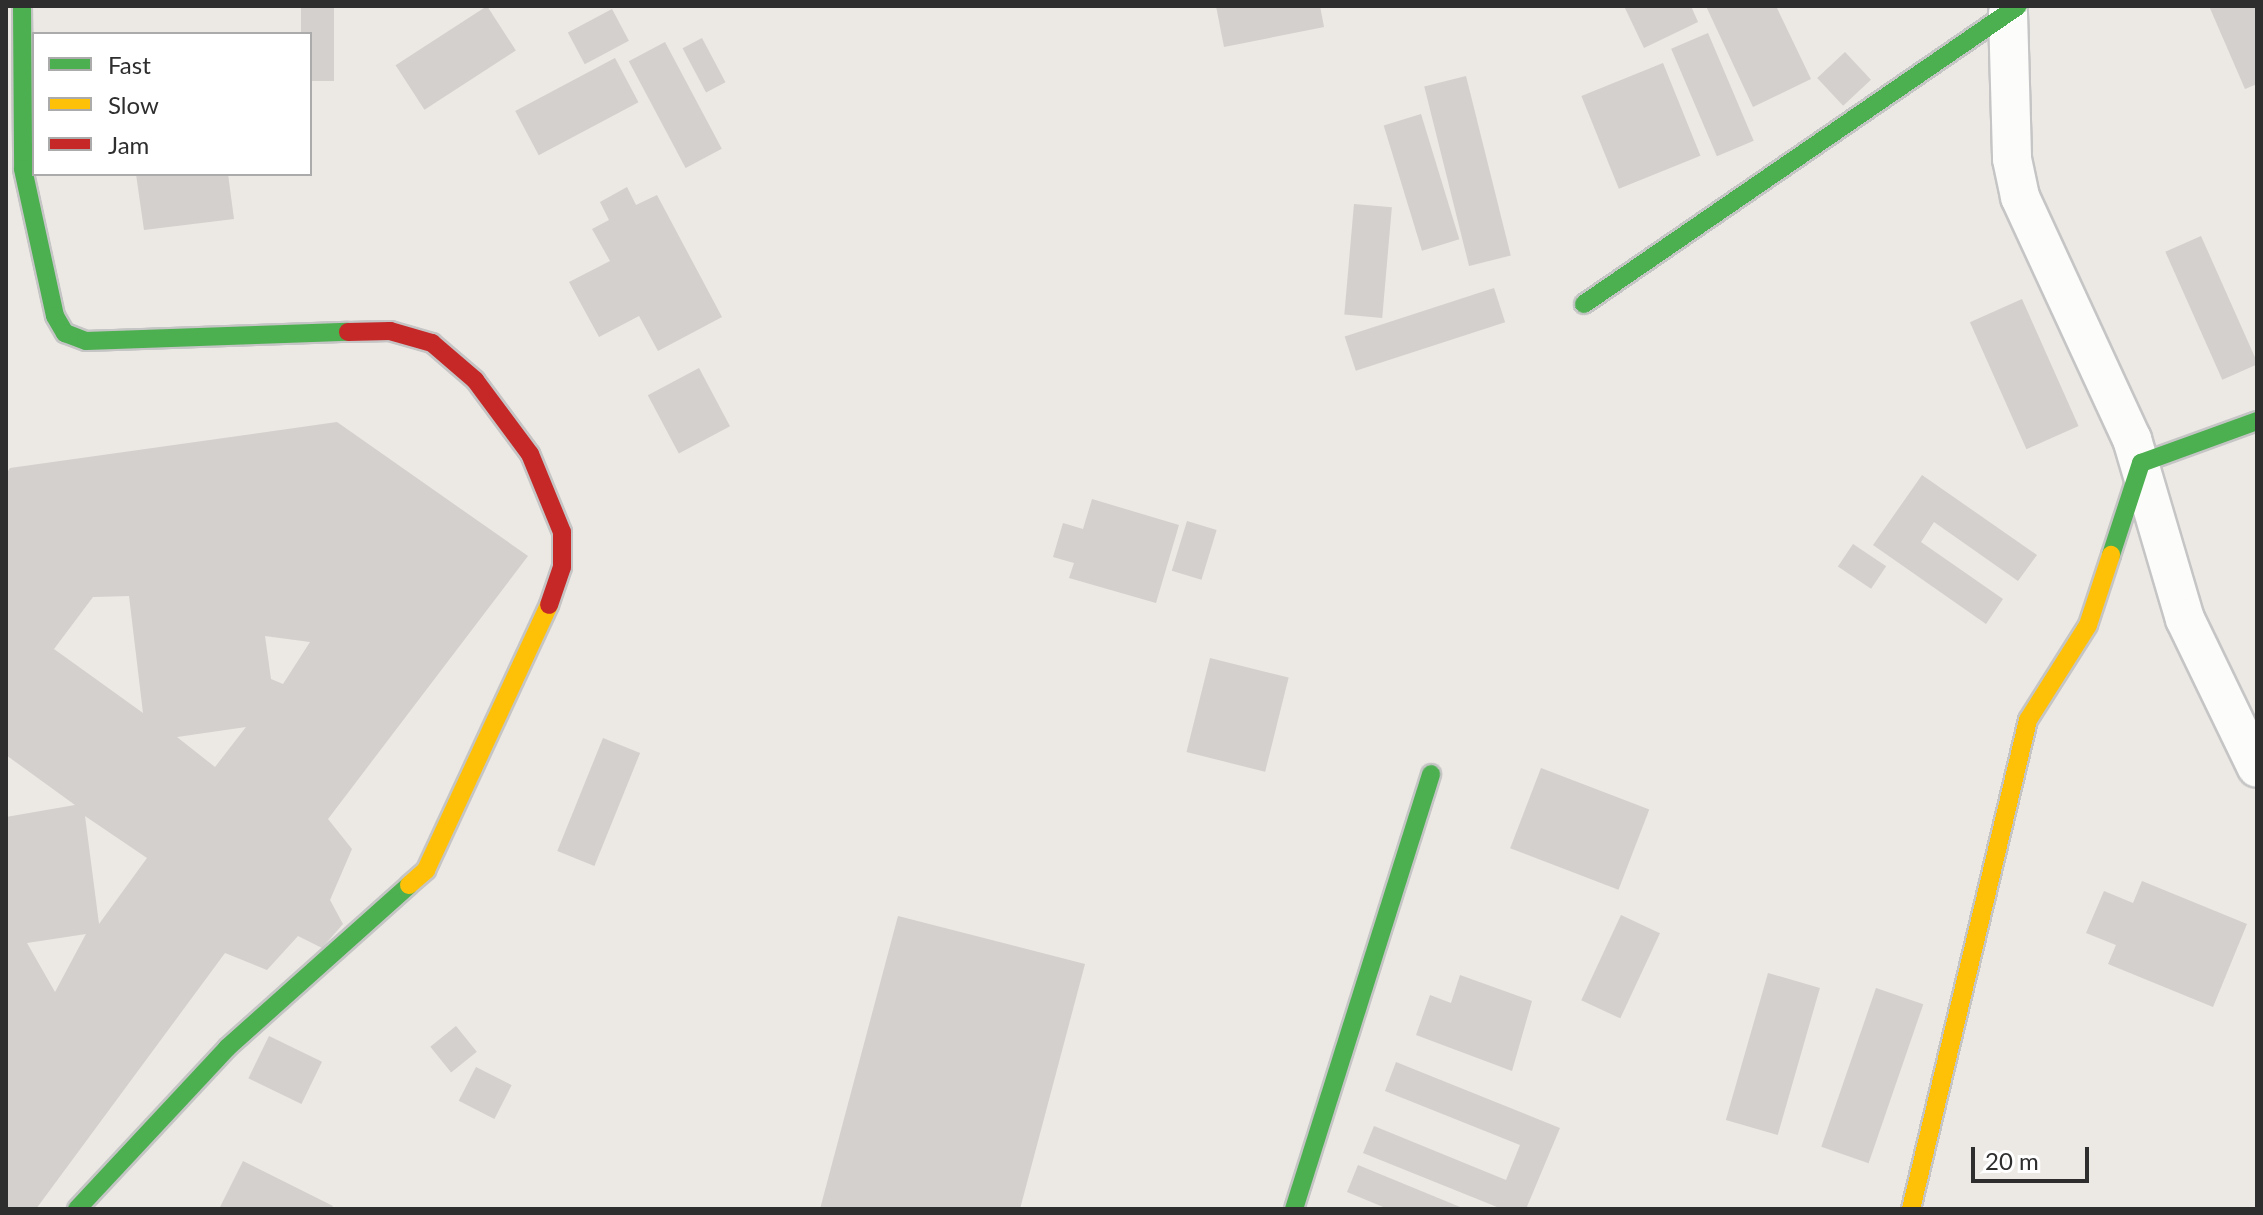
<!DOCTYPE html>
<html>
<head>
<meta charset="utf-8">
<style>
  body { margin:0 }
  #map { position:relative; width:2263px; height:1215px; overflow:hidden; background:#ece8e4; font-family:Lato,sans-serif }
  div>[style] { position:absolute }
  .building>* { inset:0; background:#d3d0cd; transform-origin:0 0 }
  .roads { filter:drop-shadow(2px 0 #c5c5c5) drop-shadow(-2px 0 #c5c5c5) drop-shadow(0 2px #c5c5c5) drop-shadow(0 -2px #c5c5c5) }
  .street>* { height:38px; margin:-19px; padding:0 19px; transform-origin:19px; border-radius:19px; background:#fcfcfb }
  .fast>* { height:18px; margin:-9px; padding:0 9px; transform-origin:9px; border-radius:9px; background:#4caf50 }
  .slow>* { height:18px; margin:-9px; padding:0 9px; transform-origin:9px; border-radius:9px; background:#ffc107 }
  .jam>* { height:18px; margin:-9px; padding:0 9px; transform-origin:9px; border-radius:9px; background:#c62828 }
  span { translate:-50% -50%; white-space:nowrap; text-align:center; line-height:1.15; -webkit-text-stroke:6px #fff; paint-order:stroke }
  .frame { position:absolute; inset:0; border:8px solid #2e2e2e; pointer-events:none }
  .legend { position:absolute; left:32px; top:32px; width:280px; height:144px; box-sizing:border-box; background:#fff; border:2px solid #ababab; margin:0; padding:10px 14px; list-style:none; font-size:24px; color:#2e2e2e }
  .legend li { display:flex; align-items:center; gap:16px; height:40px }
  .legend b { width:40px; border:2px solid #ababab }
  .scale { position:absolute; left:1971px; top:1147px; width:118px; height:36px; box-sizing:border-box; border:4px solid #2e2e2e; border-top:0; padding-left:10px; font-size:24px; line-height:28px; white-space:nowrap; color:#2e2e2e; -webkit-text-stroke:6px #fff; paint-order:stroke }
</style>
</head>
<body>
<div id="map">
  <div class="building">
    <div style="left:301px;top:6px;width:33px;height:75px"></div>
    <div style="left:487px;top:6px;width:53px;height:109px;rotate:57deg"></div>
    <div style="clip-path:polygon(1216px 6px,1320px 6px,1324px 27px,1224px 47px)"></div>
    <div style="clip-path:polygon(1624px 6px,1691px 6px,1698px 22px,1644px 48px)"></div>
    <div style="clip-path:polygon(1706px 6px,1776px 6px,1811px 79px,1753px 107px)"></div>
    <div style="clip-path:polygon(2209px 6px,2257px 6px,2257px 84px,2245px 89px)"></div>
    <div style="left:612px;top:9px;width:36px;height:50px;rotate:62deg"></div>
    <div style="left:1708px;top:33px;width:117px;height:40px;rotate:67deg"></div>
    <div style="left:702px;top:38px;width:50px;height:22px;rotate:62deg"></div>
    <div style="left:665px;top:42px;width:121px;height:41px;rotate:62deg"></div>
    <div style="left:1845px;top:52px;width:38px;height:38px;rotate:47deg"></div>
    <div style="left:615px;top:58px;width:50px;height:113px;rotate:62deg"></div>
    <div style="left:1663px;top:63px;width:100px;height:88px;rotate:68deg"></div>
    <div style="left:1466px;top:76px;width:185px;height:43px;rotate:76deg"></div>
    <div style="left:1421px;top:114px;width:131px;height:39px;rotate:73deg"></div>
    <div style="clip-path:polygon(136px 174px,228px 174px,234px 219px,144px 230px)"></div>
    <div style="clip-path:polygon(627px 187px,636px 205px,657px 195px,722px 317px,658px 351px,639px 316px,599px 337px,569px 282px,610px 261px,592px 229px,609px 220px,600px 202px)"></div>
    <div style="left:1354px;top:204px;width:38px;height:111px;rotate:5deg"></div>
    <div style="left:2201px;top:236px;width:140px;height:39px;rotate:66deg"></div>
    <div style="left:1494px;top:288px;width:36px;height:157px;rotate:72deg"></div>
    <div style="left:2022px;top:299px;width:139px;height:57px;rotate:66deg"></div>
    <div style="left:699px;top:368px;width:66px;height:58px;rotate:62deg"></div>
    <div style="clip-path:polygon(evenodd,337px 422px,528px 556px,328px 819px,352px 849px,330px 900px,343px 924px,322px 948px,298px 936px,267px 970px,225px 953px,36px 1209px,6px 1209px,6px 817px,75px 805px,6px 755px,6px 474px,10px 468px,337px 422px,129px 596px,143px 713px,54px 649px,93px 597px,129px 596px,337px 422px,265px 636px,310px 642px,283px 684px,271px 679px,265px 636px,337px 422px,246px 727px,215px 767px,177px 737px,246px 727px,337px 422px,85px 816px,147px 858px,99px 924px,85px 816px,337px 422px,86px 934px,55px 992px,27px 943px,86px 934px)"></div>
    <div style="clip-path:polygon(1922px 475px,2037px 555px,2018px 581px,1934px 522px,1921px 542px,2003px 599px,1986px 624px,1873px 545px)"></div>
    <div style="clip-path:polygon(1092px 499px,1179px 525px,1156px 603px,1069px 578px,1074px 563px,1053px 557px,1063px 523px,1083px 529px)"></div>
    <div style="left:1187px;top:521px;width:31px;height:52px;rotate:17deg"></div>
    <div style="left:1853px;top:544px;width:40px;height:27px;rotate:34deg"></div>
    <div style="left:1210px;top:658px;width:81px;height:97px;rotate:14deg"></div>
    <div style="left:603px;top:738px;width:40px;height:122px;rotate:22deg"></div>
    <div style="left:1541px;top:768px;width:116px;height:86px;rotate:21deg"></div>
    <div style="clip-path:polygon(2142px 881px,2247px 924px,2213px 1007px,2108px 964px,2116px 945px,2086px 933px,2104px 891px,2133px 903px)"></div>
    <div style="left:1621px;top:915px;width:43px;height:94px;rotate:25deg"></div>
    <div style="clip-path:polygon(898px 916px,1085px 964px,1020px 1209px,820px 1209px)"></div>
    <div style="left:1768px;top:973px;width:54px;height:153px;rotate:16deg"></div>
    <div style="clip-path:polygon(1460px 975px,1532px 1001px,1512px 1071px,1416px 1035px,1430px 995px,1451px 1003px)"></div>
    <div style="left:1876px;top:988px;width:50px;height:168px;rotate:19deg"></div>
    <div style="left:456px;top:1026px;width:33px;height:33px;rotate:51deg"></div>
    <div style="left:269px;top:1036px;width:59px;height:47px;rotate:26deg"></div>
    <div style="clip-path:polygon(1396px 1062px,1560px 1128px,1526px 1209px,1502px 1209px,1363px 1153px,1374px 1126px,1506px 1180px,1520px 1145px,1385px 1091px)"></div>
    <div style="left:476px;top:1067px;width:40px;height:38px;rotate:27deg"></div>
    <div style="clip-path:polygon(243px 1161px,333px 1206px,331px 1209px,219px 1209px)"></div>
    <div style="clip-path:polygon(1358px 1165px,1465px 1209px,1388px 1209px,1347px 1192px)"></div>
  </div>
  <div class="roads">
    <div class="street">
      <div style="left:2008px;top:13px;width:146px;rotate:88.4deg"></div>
      <div style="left:2012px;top:159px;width:39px;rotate:78deg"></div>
      <div style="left:2020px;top:197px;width:267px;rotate:65.2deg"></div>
      <div style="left:2132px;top:439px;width:188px;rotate:73.6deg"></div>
      <div style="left:2185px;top:619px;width:165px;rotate:64.2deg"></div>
    </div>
    <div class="fast">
      <div style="left:22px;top:6px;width:163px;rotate:89.6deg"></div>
      <div style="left:23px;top:169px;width:150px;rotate:77.7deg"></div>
      <div style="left:55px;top:316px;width:20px;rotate:60deg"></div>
      <div style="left:65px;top:333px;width:22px;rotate:21deg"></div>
      <div style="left:86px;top:341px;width:262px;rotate:-2deg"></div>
      <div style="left:1584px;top:304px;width:526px;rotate:-34.47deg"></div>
      <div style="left:2111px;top:555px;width:97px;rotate:-71.9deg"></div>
      <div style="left:2141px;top:463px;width:123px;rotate:-19.9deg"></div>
      <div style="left:77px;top:1209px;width:220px;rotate:-47deg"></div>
      <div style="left:227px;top:1048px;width:244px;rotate:-41.8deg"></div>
      <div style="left:1294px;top:1209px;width:456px;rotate:-72.5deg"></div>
    </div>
    <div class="slow">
      <div style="left:409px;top:885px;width:23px;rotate:-41deg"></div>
      <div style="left:426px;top:870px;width:292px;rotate:-65.1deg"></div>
      <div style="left:1911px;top:1209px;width:503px;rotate:-76.54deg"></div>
      <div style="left:2028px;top:720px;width:112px;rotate:-57.7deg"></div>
      <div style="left:2088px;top:625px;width:74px;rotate:-71.8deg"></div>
    </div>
    <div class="jam">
      <div style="left:348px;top:332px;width:42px;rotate:-1.4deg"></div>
      <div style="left:390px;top:331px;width:44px;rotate:15.9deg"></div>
      <div style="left:432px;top:343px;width:57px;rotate:40.7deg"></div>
      <div style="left:475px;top:380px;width:92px;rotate:53.4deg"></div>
      <div style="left:530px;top:454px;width:84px;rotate:67.7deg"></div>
      <div style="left:562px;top:532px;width:35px;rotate:90deg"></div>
      <div style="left:562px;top:567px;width:40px;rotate:108.9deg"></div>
    </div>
  </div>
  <div class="frame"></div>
  <ul class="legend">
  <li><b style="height:10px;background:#4caf50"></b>Fast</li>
  <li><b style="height:10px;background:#ffc107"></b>Slow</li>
  <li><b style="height:10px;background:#c62828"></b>Jam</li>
  </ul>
  <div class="scale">20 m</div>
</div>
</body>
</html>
